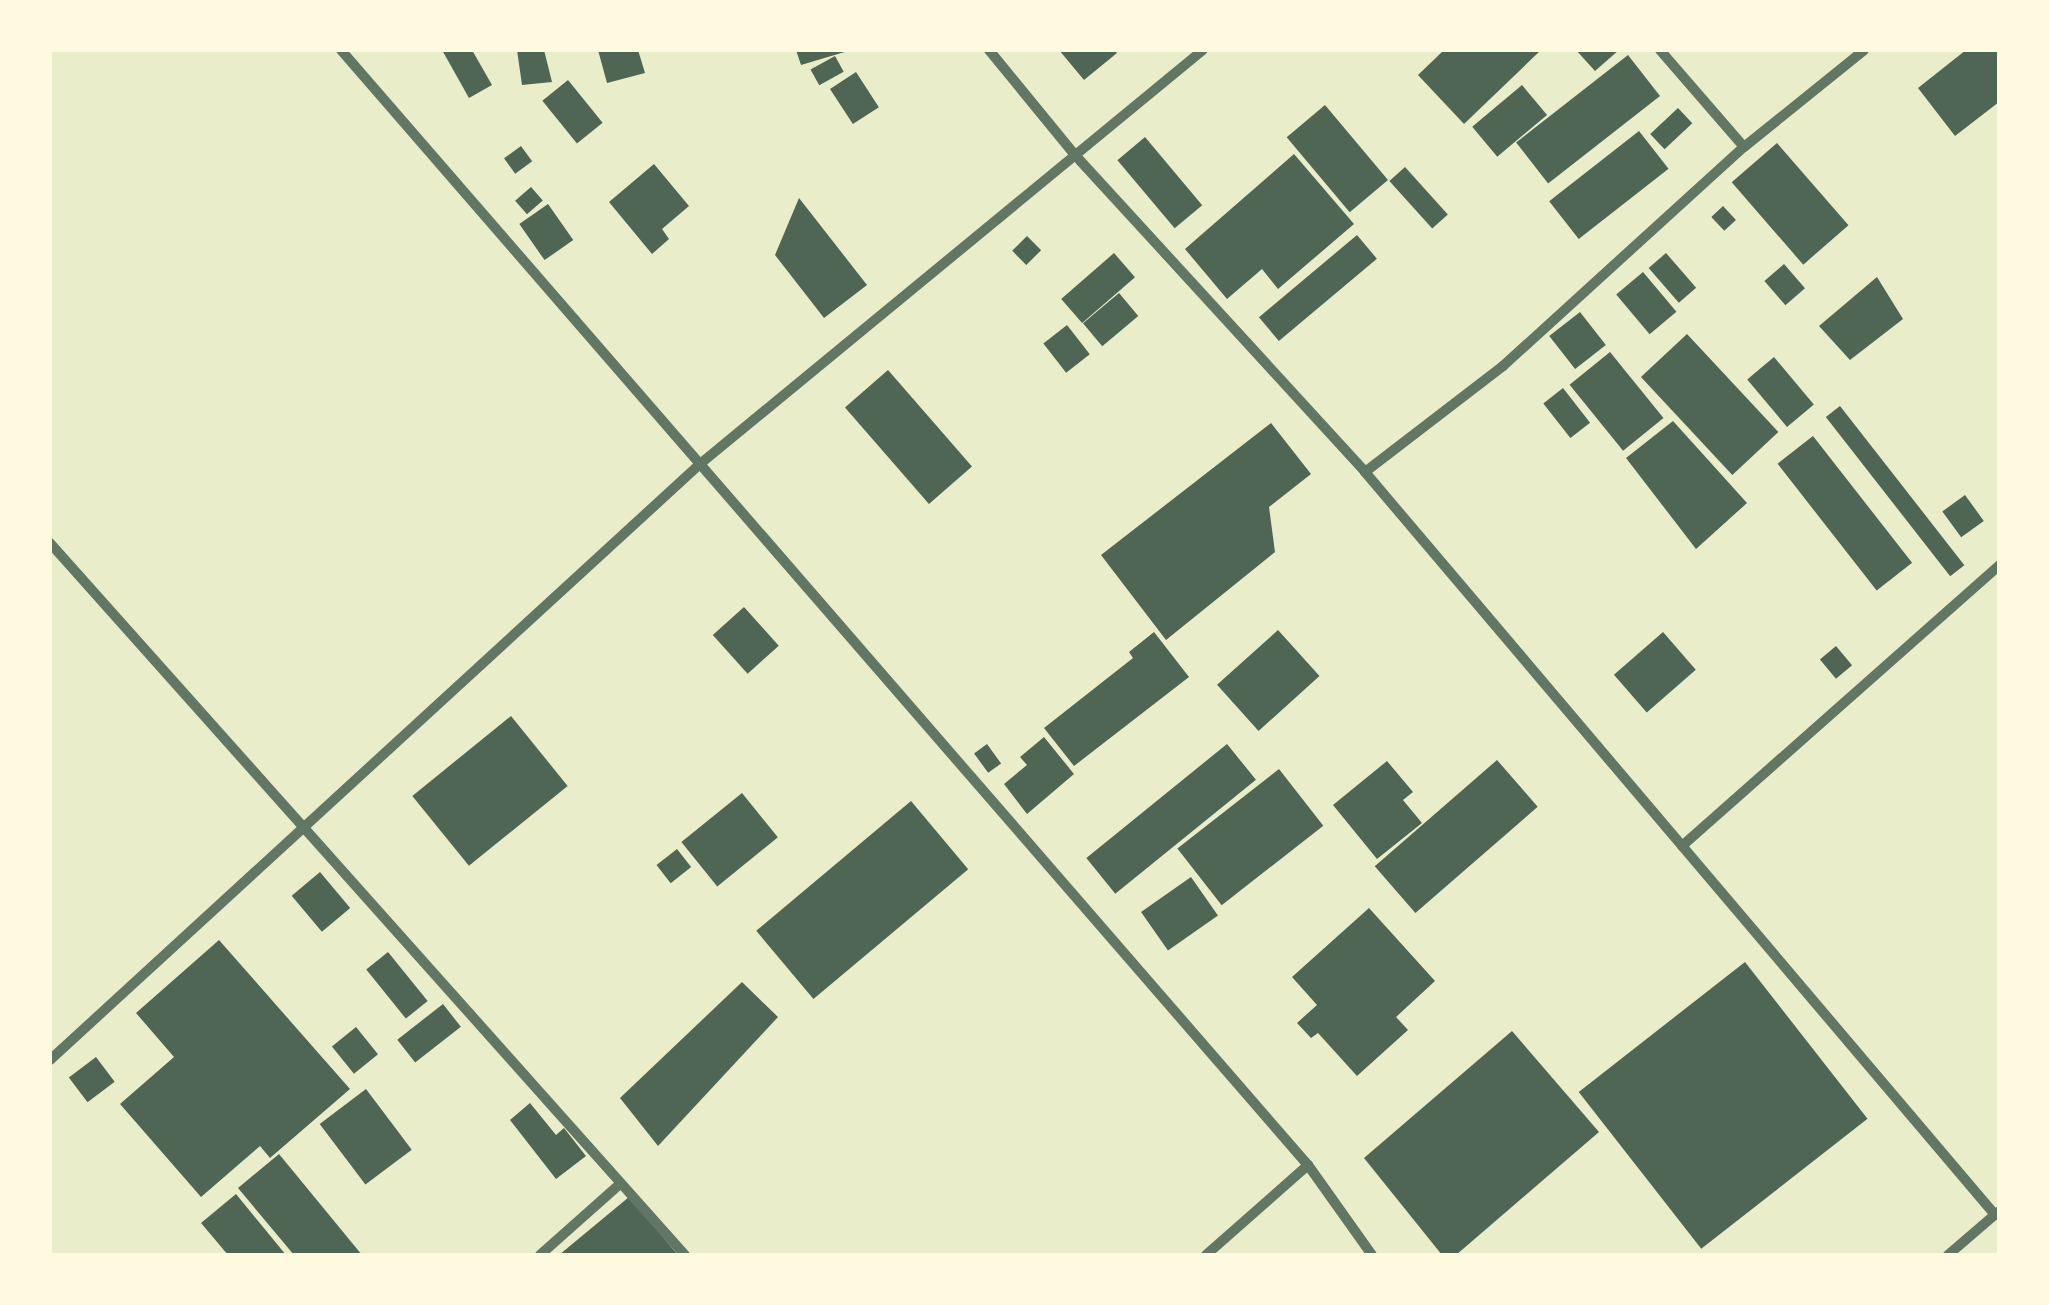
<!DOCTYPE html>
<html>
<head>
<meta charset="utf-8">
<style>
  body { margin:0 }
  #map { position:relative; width:2049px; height:1305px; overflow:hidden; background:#e9edc9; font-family:Manrope,sans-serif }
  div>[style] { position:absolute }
  .building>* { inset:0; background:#4f6655; transform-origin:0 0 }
  .minor>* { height:10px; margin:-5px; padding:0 5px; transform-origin:5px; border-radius:5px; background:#617663 }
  span { translate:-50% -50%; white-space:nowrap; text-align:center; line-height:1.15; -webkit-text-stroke:10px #fefae0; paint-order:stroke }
  .frame { position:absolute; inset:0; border:52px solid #fefae0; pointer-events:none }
</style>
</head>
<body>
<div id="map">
  <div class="building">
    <div style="clip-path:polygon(442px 50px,472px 50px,492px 85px,469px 98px)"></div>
    <div style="clip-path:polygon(517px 50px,544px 50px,552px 82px,522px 85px)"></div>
    <div style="clip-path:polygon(598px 50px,638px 50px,645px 73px,607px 83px)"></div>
    <div style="clip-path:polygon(796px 50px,848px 50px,848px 51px,801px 65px)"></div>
    <div style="clip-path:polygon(1059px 50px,1114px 50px,1117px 53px,1084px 80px)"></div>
    <div style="clip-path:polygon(1444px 50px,1541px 50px,1464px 124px,1418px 75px)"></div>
    <div style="clip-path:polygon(1576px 50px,1619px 50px,1595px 71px)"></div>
    <div style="clip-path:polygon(1966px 50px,1999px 50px,1999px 102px,1955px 136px,1918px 88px)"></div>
    <div style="left:1628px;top:55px;width:52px;height:142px;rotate:52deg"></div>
    <div style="left:835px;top:56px;width:18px;height:28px;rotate:61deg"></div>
    <div style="left:856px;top:72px;width:42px;height:31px;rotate:57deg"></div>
    <div style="left:568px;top:80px;width:55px;height:33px;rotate:51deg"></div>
    <div style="left:1522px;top:85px;width:39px;height:65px;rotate:50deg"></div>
    <div style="left:1325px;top:105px;width:98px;height:50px;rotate:50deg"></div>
    <div style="left:1678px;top:108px;width:21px;height:38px;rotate:47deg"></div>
    <div style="left:1639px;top:131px;width:48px;height:114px;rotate:52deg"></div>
    <div style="left:1145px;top:137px;width:89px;height:36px;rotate:50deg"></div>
    <div style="left:1777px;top:143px;width:109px;height:60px;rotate:49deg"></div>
    <div style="left:521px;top:146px;width:19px;height:21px;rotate:54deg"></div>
    <div style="clip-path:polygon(1294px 154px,1354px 224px,1278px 289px,1262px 269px,1227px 299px,1185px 249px)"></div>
    <div style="clip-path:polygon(654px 164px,689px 206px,662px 229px,669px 239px,652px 254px,609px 202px)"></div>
    <div style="left:1405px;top:167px;width:64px;height:21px;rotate:48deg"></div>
    <div style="left:531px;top:187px;width:18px;height:21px;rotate:49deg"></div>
    <div style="clip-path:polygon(799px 198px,867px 285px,824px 318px,775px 255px)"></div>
    <div style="left:548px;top:204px;width:44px;height:35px;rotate:55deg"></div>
    <div style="left:1723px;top:206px;width:19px;height:16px;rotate:47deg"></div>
    <div style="left:1357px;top:235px;width:31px;height:128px;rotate:50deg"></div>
    <div style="left:1027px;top:236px;width:20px;height:21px;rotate:45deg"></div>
    <div style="left:1114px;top:253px;width:32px;height:70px;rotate:49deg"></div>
    <div style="left:1666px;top:253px;width:46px;height:23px;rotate:49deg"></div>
    <div style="left:1784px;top:264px;width:32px;height:26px;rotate:49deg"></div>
    <div style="left:1643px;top:272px;width:52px;height:35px;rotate:50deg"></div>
    <div style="clip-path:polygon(1877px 277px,1903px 319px,1850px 360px,1819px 326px)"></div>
    <div style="left:1119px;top:293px;width:30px;height:47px;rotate:50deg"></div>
    <div style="left:1580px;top:312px;width:42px;height:39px;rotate:52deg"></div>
    <div style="left:1067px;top:325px;width:37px;height:30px;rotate:52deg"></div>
    <div style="left:1687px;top:334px;width:134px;height:63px;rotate:47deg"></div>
    <div style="left:1610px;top:352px;width:85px;height:52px;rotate:51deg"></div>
    <div style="left:1774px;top:357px;width:62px;height:35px;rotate:50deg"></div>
    <div style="left:888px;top:370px;width:128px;height:57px;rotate:49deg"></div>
    <div style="left:1563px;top:388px;width:44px;height:25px;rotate:52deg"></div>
    <div style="left:1840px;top:406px;width:202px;height:18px;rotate:52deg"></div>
    <div style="clip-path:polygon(1673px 421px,1747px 503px,1696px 549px,1626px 458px)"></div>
    <div style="clip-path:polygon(1271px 423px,1311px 474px,1269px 507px,1275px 552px,1166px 640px,1101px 555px)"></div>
    <div style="left:1813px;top:436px;width:161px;height:45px;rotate:52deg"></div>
    <div style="left:1965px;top:495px;width:32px;height:28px;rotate:54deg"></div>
    <div style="left:744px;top:607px;width:52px;height:42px;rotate:48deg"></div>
    <div style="left:1278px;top:630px;width:62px;height:82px;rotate:48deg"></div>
    <div style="clip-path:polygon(1154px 632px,1189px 677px,1074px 766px,1044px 728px,1133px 658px,1129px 652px)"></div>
    <div style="left:1663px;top:632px;width:50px;height:65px;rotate:49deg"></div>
    <div style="left:1836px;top:646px;width:25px;height:21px;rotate:50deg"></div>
    <div style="left:511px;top:716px;width:90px;height:127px;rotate:51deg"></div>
    <div style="clip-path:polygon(1044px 737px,1074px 774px,1027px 814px,1004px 784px,1027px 765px,1020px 757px)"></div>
    <div style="left:987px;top:744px;width:24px;height:16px;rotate:54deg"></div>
    <div style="left:1227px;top:744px;width:46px;height:181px;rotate:51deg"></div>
    <div style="left:1497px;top:760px;width:62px;height:162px;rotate:49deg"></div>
    <div style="clip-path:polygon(1387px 761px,1413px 792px,1403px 800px,1422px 823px,1377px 859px,1333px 805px)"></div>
    <div style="left:1279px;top:769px;width:72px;height:129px;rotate:52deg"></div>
    <div style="left:742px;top:793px;width:57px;height:78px;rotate:51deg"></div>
    <div style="left:911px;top:801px;width:89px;height:202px;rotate:50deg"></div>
    <div style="left:677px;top:849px;width:23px;height:26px;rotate:52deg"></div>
    <div style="left:320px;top:872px;width:47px;height:37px;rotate:50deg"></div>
    <div style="left:1191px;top:877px;width:47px;height:61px;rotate:55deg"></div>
    <div style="clip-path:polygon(1369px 908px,1435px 981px,1396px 1017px,1408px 1030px,1357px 1076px,1318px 1033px,1311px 1038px,1297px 1023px,1317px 1005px,1292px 977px)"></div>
    <div style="clip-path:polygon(219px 940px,350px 1089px,270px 1158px,260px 1146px,201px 1197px,120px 1104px,174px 1057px,136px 1013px)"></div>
    <div style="left:388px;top:952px;width:63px;height:28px;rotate:51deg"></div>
    <div style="left:1745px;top:962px;width:199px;height:211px;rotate:52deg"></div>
    <div style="clip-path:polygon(742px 982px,778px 1017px,658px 1146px,620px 1098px)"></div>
    <div style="left:443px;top:1004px;width:29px;height:58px;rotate:52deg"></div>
    <div style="left:356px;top:1027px;width:35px;height:31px;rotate:51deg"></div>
    <div style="clip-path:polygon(1512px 1031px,1599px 1132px,1456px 1255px,1442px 1255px,1364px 1158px)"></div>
    <div style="left:96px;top:1057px;width:31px;height:34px;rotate:53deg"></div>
    <div style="left:366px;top:1089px;width:76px;height:58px;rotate:53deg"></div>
    <div style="clip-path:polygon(530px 1103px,556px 1135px,564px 1128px,586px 1156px,556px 1179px,510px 1120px)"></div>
    <div style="clip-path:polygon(279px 1154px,362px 1255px,294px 1255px,238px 1188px)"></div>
    <div style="clip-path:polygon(236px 1194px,286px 1255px,228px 1255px,201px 1223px)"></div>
    <div style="clip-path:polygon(629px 1197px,678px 1255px,559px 1255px)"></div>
  </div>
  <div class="minor">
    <div style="left:341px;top:50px;width:1476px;rotate:49.07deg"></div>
    <div style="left:1308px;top:1165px;width:110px;rotate:54.6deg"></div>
    <div style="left:989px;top:50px;width:136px;rotate:50.7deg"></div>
    <div style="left:1075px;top:155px;width:430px;rotate:47.5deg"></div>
    <div style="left:1365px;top:472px;width:974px;rotate:49.7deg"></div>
    <div style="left:1660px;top:50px;width:128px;rotate:49.1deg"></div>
    <div style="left:1365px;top:472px;width:174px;rotate:-37.5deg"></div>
    <div style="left:1503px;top:366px;width:326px;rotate:-42.3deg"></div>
    <div style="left:1744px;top:147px;width:154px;rotate:-38.9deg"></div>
    <div style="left:50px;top:543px;width:954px;rotate:48.27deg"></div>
    <div style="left:1682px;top:846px;width:423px;rotate:-41.5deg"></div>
    <div style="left:50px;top:1060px;width:882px;rotate:-42.52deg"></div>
    <div style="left:700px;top:464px;width:651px;rotate:-39.46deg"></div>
    <div style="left:540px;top:1255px;width:108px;rotate:-41.6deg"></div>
    <div style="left:1206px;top:1255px;width:136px;rotate:-41.4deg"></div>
    <div style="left:1948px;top:1255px;width:66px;rotate:-40.7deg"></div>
  </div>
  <div class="frame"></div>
</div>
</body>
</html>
